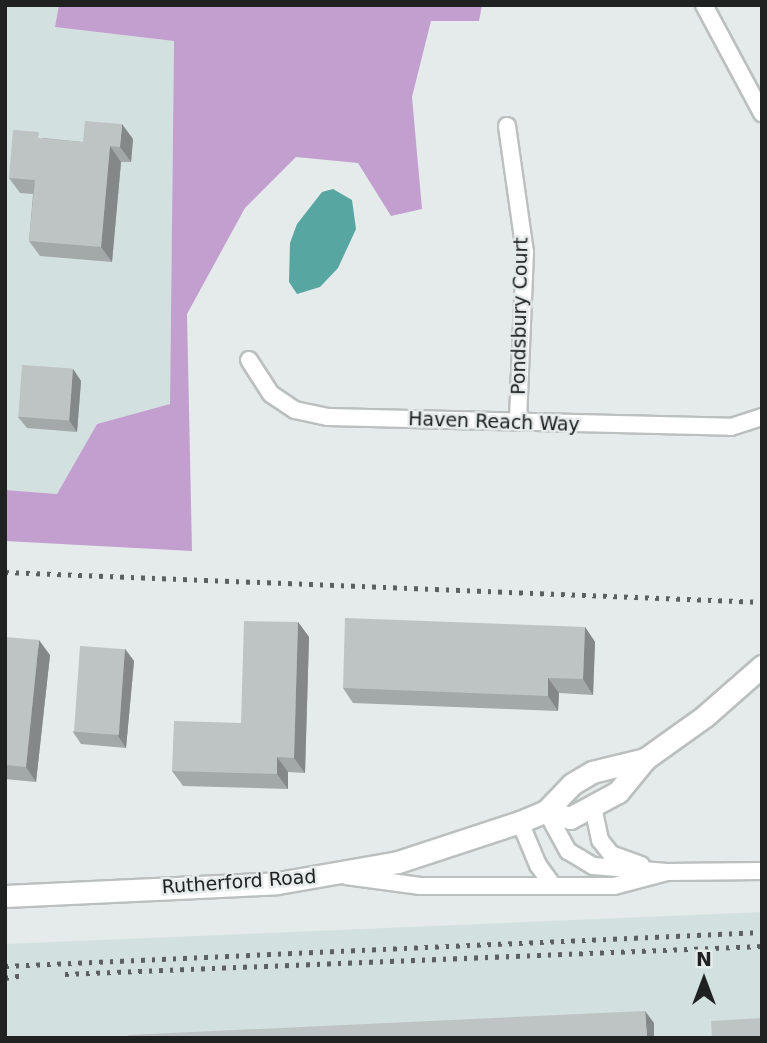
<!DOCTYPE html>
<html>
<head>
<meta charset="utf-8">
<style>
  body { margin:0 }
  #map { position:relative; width:767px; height:1043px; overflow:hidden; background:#e5ebea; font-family:"DejaVu Sans",sans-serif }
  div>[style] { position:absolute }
  .built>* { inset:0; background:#d2e1df }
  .forest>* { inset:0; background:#c39fd0 }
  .water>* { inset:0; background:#57a6a1 }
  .roads { filter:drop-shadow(2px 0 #bbc0bf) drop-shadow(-2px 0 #bbc0bf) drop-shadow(0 2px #bbc0bf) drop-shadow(0 -2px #bbc0bf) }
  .minor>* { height:16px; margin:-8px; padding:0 8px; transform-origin:8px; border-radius:8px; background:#fff }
  .tertiary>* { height:21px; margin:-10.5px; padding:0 10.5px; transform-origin:10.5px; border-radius:10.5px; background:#fff }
  .rail>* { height:5px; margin-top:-2.5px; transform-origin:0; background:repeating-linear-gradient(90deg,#5d6060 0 3.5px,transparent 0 10.5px) }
  .wall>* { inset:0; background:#a3a8a8 }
  .shaded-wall>* { inset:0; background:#858888 }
  .building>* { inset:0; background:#bec3c3; transform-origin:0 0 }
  span { translate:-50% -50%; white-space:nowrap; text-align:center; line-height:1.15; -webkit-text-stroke:5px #e5ebea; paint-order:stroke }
  .street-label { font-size:19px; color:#202222 }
  .frame { position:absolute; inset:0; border:7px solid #202222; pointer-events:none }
  .north { position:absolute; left:669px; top:945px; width:70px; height:70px; -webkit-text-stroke:5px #e5ebea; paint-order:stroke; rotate:0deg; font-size:19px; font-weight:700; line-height:28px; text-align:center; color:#202222 }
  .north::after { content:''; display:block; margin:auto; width:24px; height:32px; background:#202222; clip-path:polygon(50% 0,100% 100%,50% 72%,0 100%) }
</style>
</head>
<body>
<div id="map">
  <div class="built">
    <div style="clip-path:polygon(5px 5px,59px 5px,55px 27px,174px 41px,170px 404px,97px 424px,57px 494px,5px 490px)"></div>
    <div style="clip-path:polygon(762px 912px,762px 1038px,5px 1038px,5px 944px)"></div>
  </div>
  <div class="forest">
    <div style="clip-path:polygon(59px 5px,482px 5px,479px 21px,431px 21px,412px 97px,422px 209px,391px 216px,358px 163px,296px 157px,245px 208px,187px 314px,192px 551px,5px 541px,5px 490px,57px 494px,97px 424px,170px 404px,174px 41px,55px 27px)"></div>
  </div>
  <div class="water">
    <div style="clip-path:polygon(333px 189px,352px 200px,356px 229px,338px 268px,320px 287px,297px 294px,289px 282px,290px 243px,297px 224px,322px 192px)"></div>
  </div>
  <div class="roads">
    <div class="minor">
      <div style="left:704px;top:5px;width:123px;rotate:61.8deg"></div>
      <div style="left:507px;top:126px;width:127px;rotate:81.9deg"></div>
      <div style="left:525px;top:252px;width:170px;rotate:92.4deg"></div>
      <div style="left:249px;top:360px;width:40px;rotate:57.1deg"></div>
      <div style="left:271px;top:394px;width:29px;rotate:34deg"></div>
      <div style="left:295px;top:410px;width:34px;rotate:12deg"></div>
      <div style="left:328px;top:417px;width:403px;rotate:1.4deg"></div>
      <div style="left:731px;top:427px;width:33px;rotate:-18deg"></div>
      <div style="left:593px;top:807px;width:34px;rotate:78deg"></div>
      <div style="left:600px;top:840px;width:18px;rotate:52deg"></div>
      <div style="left:611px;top:854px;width:32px;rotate:20deg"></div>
      <div style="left:546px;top:811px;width:46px;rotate:61.2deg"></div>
      <div style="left:568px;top:851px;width:29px;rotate:31deg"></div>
      <div style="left:593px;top:866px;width:74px;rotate:4.6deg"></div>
      <div style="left:667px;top:872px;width:95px;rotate:-0.6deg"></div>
      <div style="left:520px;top:822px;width:47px;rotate:67.3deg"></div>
      <div style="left:538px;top:865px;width:26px;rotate:54deg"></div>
      <div style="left:346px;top:876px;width:75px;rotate:7.7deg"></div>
      <div style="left:420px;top:886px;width:194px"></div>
      <div style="left:614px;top:886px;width:55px;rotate:-14.8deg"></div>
    </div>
    <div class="tertiary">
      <div style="left:546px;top:811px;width:25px;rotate:16deg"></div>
      <div style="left:570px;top:818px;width:55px;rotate:-28.4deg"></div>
      <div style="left:618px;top:792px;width:43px;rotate:-50.7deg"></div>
      <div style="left:645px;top:759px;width:74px;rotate:-35.6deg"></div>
      <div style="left:705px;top:716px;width:76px;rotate:-41.3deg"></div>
      <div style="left:5px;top:896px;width:273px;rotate:-2.7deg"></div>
      <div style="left:278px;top:883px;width:122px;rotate:-9.9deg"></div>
      <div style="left:398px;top:862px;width:128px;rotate:-18.2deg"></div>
      <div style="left:520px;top:822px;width:28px;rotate:-23deg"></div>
      <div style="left:546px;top:811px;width:37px;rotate:-46deg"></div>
      <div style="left:572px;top:784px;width:23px;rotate:-31deg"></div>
      <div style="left:592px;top:772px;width:55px;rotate:-13.8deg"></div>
    </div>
  </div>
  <div class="rail">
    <div style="left:5px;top:572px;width:758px;rotate:2.27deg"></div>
    <div style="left:5px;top:966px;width:758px;rotate:-2.57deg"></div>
    <div style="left:65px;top:974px;width:698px;rotate:-2.3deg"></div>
    <div style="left:5px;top:978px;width:19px;rotate:-9deg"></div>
  </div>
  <div class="wall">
    <div style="clip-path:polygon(43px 138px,83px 142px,133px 139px,131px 162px,121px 162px,112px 262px,40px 256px,29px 241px,33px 194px,20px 193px,9px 178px)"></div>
    <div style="clip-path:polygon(73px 369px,81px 381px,77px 432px,27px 428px,18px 417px)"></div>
    <div style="clip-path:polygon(298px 622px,309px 637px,305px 773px,288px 772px,288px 789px,183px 786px,172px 771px,241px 723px)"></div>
    <div style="clip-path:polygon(585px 627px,595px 642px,593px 695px,559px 693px,558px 711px,353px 703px,343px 688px)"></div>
    <div style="clip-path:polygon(5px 637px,50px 655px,36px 782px,5px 779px)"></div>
    <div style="clip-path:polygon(125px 649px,134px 661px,126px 748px,81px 744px,73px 732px)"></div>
  </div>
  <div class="shaded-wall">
    <div style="clip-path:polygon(122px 124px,133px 139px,131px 162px,120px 147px)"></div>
    <div style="clip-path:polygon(110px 146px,121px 162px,112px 262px,101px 247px)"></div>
    <div style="clip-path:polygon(73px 369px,81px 381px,77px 432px,69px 420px)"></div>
    <div style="clip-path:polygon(298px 622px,309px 637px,305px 773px,294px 758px)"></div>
    <div style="clip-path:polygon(585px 627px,595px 642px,593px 695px,583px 679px)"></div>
    <div style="clip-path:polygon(39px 640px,50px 655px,36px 782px,26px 767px)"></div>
    <div style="clip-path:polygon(125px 649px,134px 661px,126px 748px,118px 736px)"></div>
    <div style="clip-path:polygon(548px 678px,559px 693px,558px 711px,548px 696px)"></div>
    <div style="clip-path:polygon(277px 757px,288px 772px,288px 789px,277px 774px)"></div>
    <div style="clip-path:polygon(645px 1011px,654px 1023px,654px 1038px,647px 1038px)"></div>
  </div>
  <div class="building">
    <div style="clip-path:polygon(85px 121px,122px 124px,120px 147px,110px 146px,101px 247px,29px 241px,35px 180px,9px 178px,13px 130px,39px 132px,38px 138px,83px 142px)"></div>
    <div style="left:22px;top:365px;width:51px;height:52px;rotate:4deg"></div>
    <div style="clip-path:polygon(345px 618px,585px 627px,583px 679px,548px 678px,548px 696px,343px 688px)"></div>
    <div style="clip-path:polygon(244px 621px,298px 622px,294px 758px,277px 757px,277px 774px,172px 771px,174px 721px,241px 723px)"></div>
    <div style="clip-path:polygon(5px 637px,39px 640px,26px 767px,5px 765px)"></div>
    <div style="left:80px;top:646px;width:45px;height:86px;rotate:4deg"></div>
    <div style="clip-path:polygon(645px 1011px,647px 1038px,128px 1038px,128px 1035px)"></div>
    <div style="clip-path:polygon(762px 1018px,762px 1038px,712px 1038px,711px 1021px)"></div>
  </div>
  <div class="street-label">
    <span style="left:520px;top:316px;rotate:-89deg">Pondsbury Court</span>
    <span style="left:494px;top:422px;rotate:2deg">Haven Reach Way</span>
    <span style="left:239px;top:882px;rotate:-4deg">Rutherford Road</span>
  </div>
  <div class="frame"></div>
  <div class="north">N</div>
</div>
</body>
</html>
